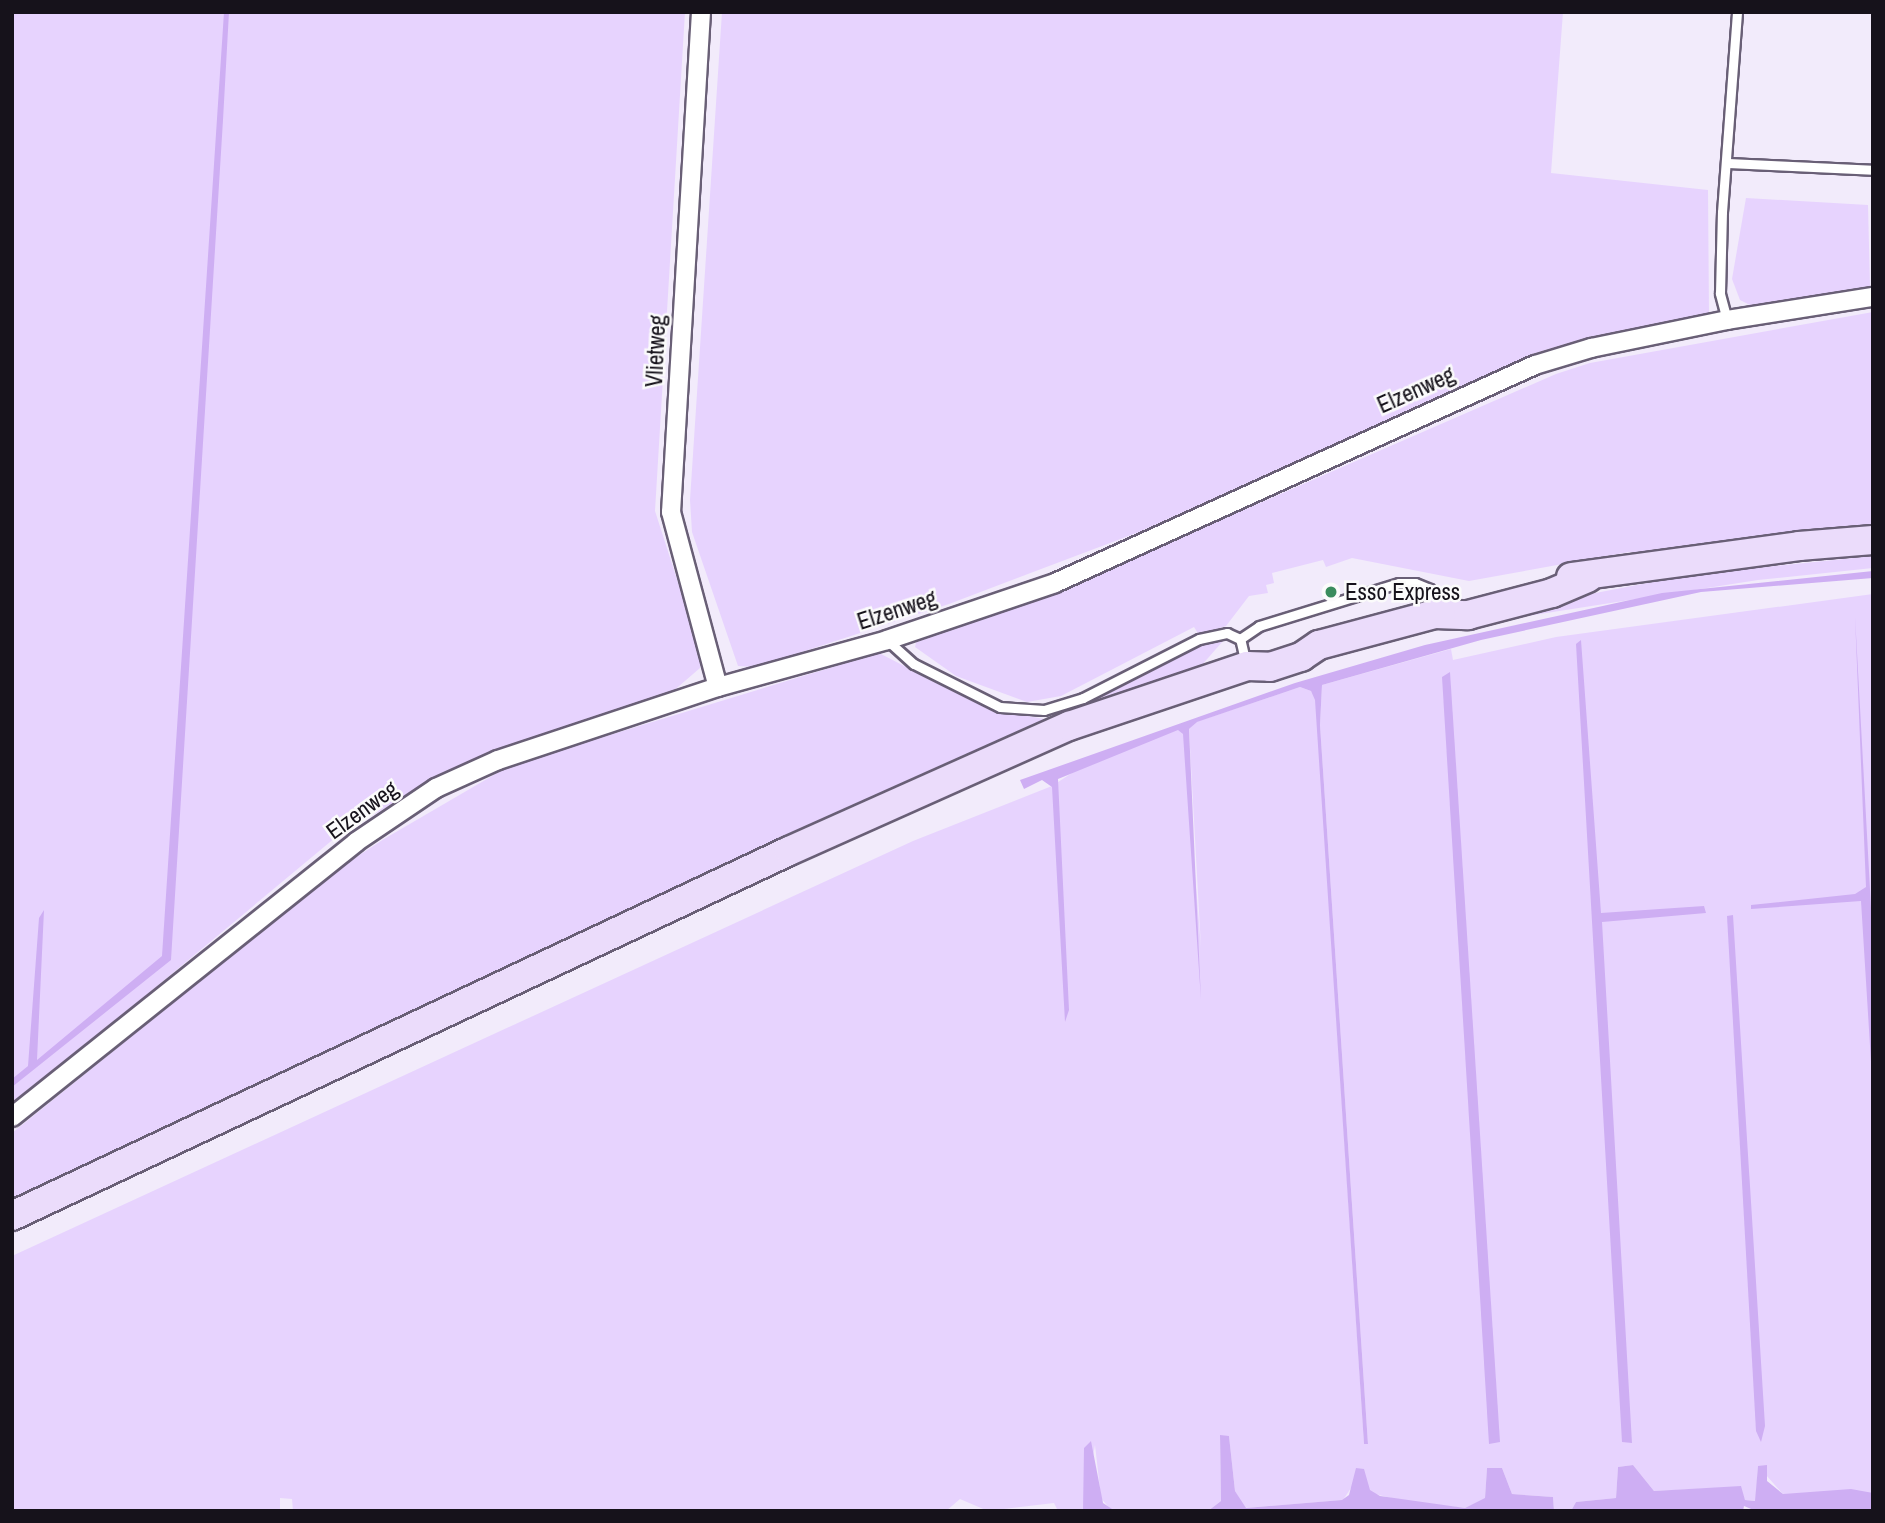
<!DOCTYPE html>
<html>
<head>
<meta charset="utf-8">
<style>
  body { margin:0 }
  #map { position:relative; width:1885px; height:1523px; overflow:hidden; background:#f2ebfb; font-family:"Archivo Narrow",sans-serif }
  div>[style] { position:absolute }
  .green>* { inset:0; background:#e7d3fe }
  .water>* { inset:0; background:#ceaef3 }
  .roads { filter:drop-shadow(2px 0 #695f76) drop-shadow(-2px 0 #695f76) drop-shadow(0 2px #695f76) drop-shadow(0 -2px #695f76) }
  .lane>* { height:9px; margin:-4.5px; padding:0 4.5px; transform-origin:4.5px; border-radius:4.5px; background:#fff }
  .street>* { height:18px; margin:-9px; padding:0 9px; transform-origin:9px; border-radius:9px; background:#fff }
  .primary>* { height:28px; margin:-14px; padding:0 14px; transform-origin:14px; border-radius:14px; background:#ebdcfb }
  .dots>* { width:19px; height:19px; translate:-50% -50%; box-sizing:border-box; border:4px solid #fbfbfb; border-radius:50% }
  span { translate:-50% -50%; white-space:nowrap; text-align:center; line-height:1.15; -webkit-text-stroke:5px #fbfbfb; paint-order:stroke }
  .street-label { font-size:23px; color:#16121b }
  .poi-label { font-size:23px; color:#16121b }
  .left { translate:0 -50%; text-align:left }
  .frame { position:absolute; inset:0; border:14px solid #16121b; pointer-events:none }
</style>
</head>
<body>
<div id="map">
  <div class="green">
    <div style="clip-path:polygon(12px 12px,685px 12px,655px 511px,701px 654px,700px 668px,671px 693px,466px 764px,342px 832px,12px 1107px)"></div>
    <div style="clip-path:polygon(722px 12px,1563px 12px,1551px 173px,1708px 190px,1709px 316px,1589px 337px,1532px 354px,1139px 532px,949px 604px,756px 667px,738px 666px,692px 532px,690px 500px)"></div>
    <div style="clip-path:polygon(1746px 198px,1868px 205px,1870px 286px,1754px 307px,1740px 300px,1732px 279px)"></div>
    <div style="clip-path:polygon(1873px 312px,1873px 530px,1678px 554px,1629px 552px,1469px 581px,1352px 558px,1326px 567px,1323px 560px,1272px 573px,1274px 583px,1266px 585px,1268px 593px,1249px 596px,1226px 626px,1199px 635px,1194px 627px,1061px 696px,1027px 702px,956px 676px,915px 647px,917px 639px,1069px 586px,1556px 374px,1590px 363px)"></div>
    <div style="clip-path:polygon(1873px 556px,1873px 568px,1758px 580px,1520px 617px,1518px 608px,1689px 575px)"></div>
    <div style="clip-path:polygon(1873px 594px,1873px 1493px,1783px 1494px,1758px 1466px,1756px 1501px,1745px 1500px,1740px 1487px,1654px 1491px,1633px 1465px,1618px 1467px,1616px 1498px,1576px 1502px,1571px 1511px,1554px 1511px,1553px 1497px,1512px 1494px,1502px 1468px,1487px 1468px,1485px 1499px,1465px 1508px,1403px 1501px,1351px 1488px,1343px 1500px,1245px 1508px,1235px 1491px,1229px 1436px,1220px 1436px,1221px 1501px,1208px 1511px,1110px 1509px,1101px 1498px,1095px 1445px,1083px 1511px,1058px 1511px,1054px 1503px,988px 1511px,960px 1499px,946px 1511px,293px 1511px,292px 1499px,280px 1498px,280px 1511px,12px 1511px,12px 1256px,913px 841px,1052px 786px,1098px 756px,1183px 725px,1201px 948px,1189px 729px,1196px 722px,1300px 687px,1311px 691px,1316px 700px,1364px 1444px,1368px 1444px,1320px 725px,1322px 685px,1451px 649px,1453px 660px,1556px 637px)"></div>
    <div style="clip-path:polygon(1223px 641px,1201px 666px,1092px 702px,1203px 645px)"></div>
    <div style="clip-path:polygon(879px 653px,970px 700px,999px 711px,1050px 720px,12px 1199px,12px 1133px,341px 867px,384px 839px,511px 765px)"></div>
  </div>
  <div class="water">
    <div style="clip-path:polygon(224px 12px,229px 12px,223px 120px,171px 960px,12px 1087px,12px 1079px,28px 1066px,39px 918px,44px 910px,37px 1060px,162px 956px)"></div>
    <div style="clip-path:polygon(1873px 571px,1873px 578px,1701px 592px,1481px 640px,1322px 685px,1320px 725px,1368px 1444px,1364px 1444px,1315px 700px,1311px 691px,1300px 687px,1197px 722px,1189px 729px,1201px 1000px,1183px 734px,1178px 730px,1058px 779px,1069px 1010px,1065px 1022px,1052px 787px,1042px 780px,1024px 789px,1020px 780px,1295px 683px,1425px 645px,1662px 593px)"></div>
    <div style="clip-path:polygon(1855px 616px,1873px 944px,1873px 1094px,1861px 901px,1751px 909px,1751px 905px,1855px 894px,1866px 887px)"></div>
    <div style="clip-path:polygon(1581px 640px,1601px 913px,1704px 906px,1706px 913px,1602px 922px,1632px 1443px,1622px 1442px,1576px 644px)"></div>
    <div style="clip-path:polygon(1450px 672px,1500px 1442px,1489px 1444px,1442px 677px)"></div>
    <div style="clip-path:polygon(1733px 915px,1765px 1426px,1761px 1442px,1756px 1431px,1727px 916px)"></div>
    <div style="clip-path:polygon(1220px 1435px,1229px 1436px,1235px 1491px,1246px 1508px,1342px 1500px,1349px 1495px,1356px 1468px,1364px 1469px,1370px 1490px,1380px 1496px,1465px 1508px,1485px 1498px,1487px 1468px,1502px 1468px,1512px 1494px,1553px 1497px,1554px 1511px,1208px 1511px,1221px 1501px)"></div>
    <div style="clip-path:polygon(1091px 1441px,1103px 1503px,1115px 1511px,1161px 1511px,1083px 1511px,1084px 1448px)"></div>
    <div style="clip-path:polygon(1633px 1465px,1654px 1491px,1741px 1486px,1745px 1500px,1755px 1501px,1758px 1466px,1767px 1465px,1767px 1481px,1783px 1494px,1851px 1489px,1873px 1493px,1873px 1511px,1756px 1511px,1744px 1506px,1743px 1511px,1571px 1511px,1576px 1502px,1616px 1498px,1618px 1467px)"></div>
  </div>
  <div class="roads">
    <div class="lane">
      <div style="left:1727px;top:163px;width:146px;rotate:2.7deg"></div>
      <div style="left:1727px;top:320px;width:28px;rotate:-105deg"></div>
      <div style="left:1720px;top:293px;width:81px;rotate:-88.6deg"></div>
      <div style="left:1722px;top:212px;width:201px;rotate:-85.7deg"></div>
      <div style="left:887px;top:640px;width:36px;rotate:42deg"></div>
      <div style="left:914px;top:664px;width:96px;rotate:26.6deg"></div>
      <div style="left:1000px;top:707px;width:44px;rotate:3.9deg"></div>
      <div style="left:1044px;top:710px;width:41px;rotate:-17.1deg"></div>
      <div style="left:1083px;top:698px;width:130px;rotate:-27deg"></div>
      <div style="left:1199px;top:639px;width:29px;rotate:-12deg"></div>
      <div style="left:1227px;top:633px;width:14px;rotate:25deg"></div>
      <div style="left:1246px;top:664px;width:26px;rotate:-103deg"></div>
      <div style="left:1240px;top:639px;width:23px;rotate:-34deg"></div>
      <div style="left:1259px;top:626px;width:146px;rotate:-17.1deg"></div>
      <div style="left:1399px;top:583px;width:16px"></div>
      <div style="left:1415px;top:583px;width:16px;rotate:22deg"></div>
      <div style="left:1430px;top:589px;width:24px;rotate:78deg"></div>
    </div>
    <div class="street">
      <div style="left:701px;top:12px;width:501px;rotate:93.43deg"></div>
      <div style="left:671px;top:512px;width:181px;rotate:75deg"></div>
      <div style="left:12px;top:1117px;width:440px;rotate:-38.6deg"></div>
      <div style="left:356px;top:842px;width:97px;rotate:-34deg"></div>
      <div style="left:436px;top:788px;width:68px;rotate:-24.3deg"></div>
      <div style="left:498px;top:760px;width:232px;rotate:-18.4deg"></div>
      <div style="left:718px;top:687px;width:175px;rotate:-15.5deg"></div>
      <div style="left:887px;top:640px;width:177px;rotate:-18.7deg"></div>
      <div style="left:1055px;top:583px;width:527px;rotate:-24.43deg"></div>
      <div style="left:1535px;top:365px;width:59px;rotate:-16.9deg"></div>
      <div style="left:1591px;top:348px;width:139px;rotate:-11.6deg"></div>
      <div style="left:1727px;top:320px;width:148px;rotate:-9deg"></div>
    </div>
    <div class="primary">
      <div style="left:1571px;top:577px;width:230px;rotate:-7.7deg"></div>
      <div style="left:1799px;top:546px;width:74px;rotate:-4.6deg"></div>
      <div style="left:12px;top:1216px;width:858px;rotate:-25.16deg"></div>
      <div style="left:789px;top:851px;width:307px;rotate:-24.1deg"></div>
      <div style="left:1069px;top:726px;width:188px;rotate:-18.6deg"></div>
      <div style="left:1247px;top:666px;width:23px;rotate:2deg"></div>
      <div style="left:1270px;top:667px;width:33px;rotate:-18deg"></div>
      <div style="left:1301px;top:657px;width:22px;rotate:-34deg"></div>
      <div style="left:1319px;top:645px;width:120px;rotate:-15deg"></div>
      <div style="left:1435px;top:614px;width:33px;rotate:2deg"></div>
      <div style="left:1468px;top:615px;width:87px;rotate:-14.7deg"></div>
      <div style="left:1552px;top:593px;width:39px;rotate:-23deg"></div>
    </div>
  </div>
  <div class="dots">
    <div style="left:1331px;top:592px;background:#3a8c5d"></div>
  </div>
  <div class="street-label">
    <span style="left:656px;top:351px;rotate:-87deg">Vlietweg</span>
    <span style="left:1416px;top:390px;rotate:-24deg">Elzenweg</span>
    <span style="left:897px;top:610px;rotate:-18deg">Elzenweg</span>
    <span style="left:362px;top:810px;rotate:-36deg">Elzenweg</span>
  </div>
  <div class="poi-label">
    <span class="left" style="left:1345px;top:592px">Esso Express</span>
  </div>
  <div class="frame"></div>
</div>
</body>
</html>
